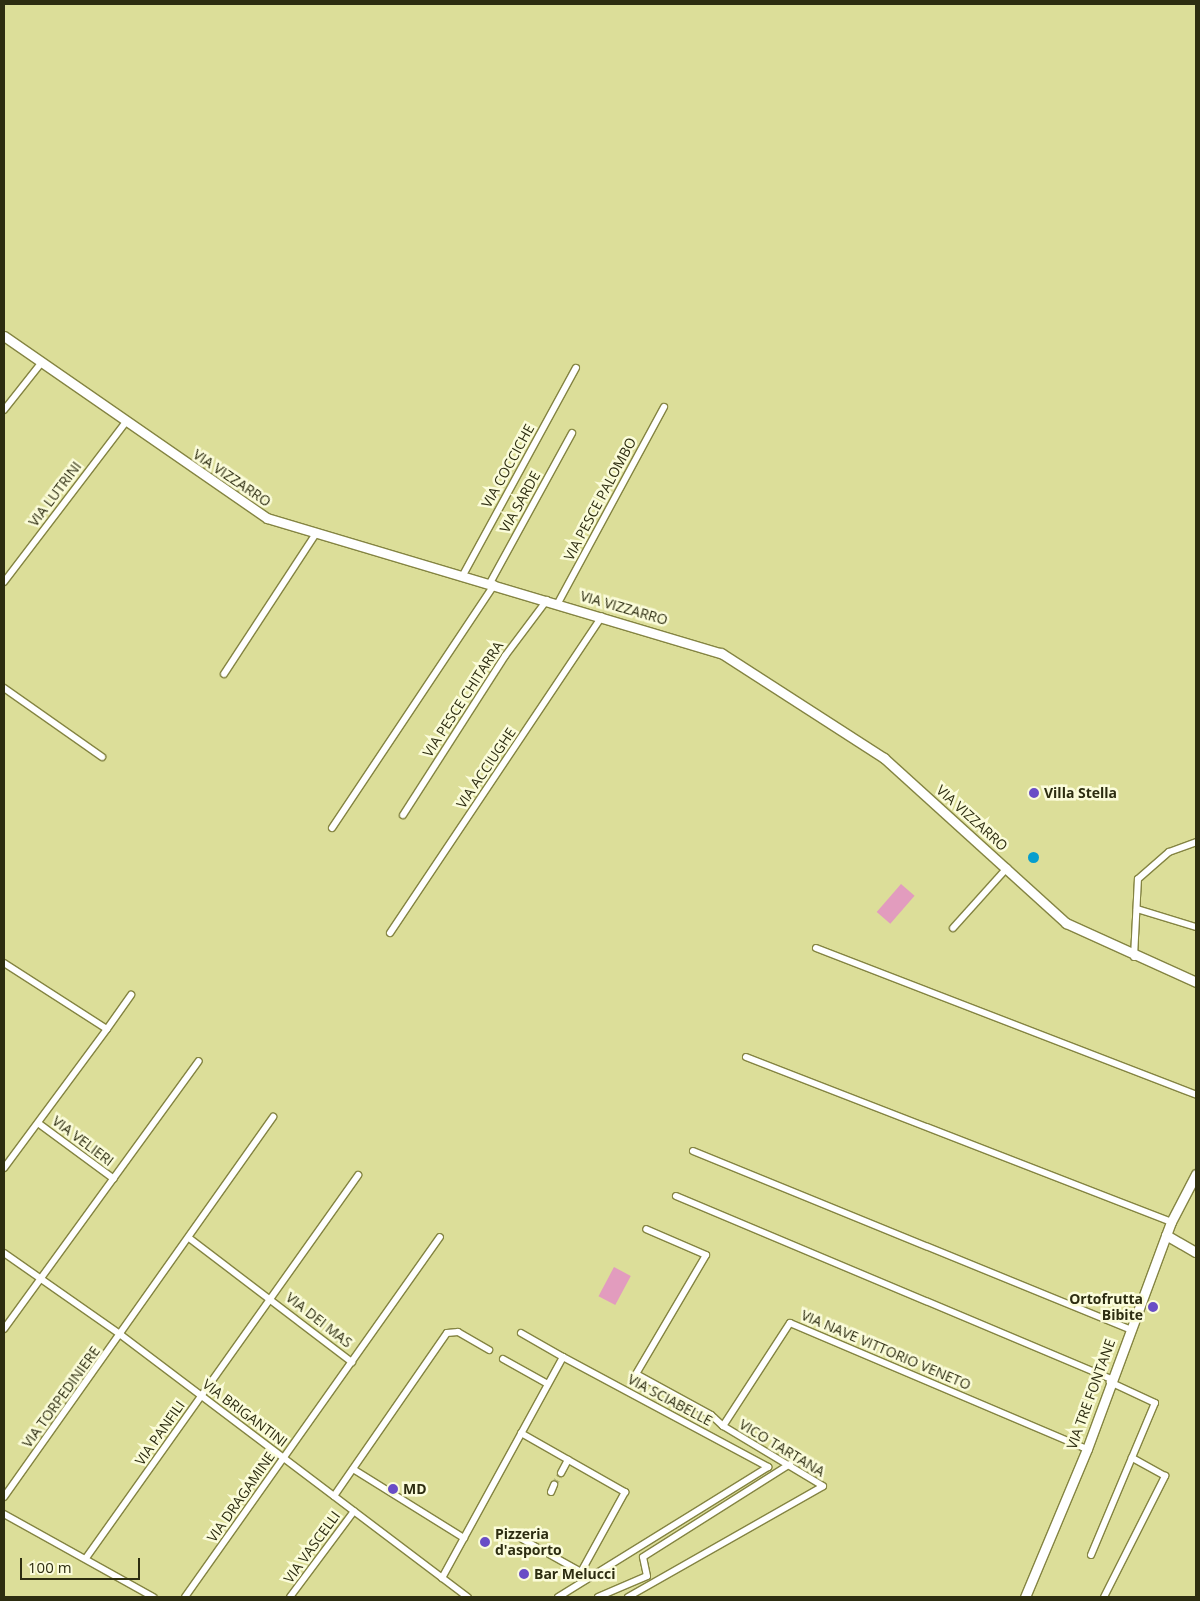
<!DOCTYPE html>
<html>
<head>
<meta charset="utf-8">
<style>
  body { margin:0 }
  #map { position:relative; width:1200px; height:1601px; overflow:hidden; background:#dcde99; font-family:"Open Sans",sans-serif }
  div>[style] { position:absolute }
  .green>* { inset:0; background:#e29cbe; transform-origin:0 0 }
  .water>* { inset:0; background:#069ece }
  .round { border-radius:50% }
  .minor-tunnel>* { height:6px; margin-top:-3px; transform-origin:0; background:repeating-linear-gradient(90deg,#b9bb7e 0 6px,transparent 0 9px) }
  .roads { filter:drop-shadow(1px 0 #848442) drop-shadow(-1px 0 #848442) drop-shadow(0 1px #848442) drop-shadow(0 -1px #848442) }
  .minor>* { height:6px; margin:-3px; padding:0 3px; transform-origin:3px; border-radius:3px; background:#fff }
  .tertiary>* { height:9px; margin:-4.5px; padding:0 4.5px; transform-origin:4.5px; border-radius:4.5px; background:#fff }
  .dots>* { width:14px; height:14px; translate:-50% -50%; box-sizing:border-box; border:2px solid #fbfcda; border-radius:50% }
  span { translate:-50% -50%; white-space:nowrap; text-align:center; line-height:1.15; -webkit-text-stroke:5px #fbfcda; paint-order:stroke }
  .street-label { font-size:14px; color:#2d2d11 }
  .poi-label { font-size:14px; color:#2d2d11; font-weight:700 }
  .left { translate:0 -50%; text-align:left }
  .right { translate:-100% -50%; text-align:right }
  .frame { position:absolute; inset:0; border:5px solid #2d2d11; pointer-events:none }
  .scale { position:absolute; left:20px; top:1558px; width:120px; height:22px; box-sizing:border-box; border:2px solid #2d2d11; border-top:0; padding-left:6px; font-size:15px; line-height:18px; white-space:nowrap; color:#2d2d11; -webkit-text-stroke:4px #fbfcda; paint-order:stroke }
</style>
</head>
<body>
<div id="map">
  <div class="green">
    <div style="left:901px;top:884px;width:18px;height:37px;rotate:41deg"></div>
    <div style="left:614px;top:1267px;width:19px;height:33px;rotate:28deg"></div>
  </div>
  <div class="water">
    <div class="round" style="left:1027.5px;top:851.5px;width:11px;height:11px"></div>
  </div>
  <div class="minor-tunnel">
    <div style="left:554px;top:1485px;width:14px;rotate:-60deg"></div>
  </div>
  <div class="roads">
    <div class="minor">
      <div style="left:4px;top:410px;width:61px;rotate:-51.6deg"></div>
      <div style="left:463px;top:575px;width:236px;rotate:-61.4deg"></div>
      <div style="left:4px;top:582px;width:201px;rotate:-52.7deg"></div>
      <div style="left:490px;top:583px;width:171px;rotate:-61.3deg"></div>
      <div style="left:558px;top:603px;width:223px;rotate:-61.6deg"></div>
      <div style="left:224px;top:674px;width:166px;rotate:-56.8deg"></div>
      <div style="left:4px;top:688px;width:120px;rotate:35.1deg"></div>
      <div style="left:403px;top:815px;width:189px;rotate:-57.3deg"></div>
      <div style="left:505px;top:656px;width:70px;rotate:-53.1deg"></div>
      <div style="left:332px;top:828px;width:293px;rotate:-56.3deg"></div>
      <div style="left:1137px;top:909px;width:62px;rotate:17deg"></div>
      <div style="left:953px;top:928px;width:81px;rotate:-48deg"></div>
      <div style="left:390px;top:933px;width:381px;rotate:-56.2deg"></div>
      <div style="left:816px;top:948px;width:407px;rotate:21.1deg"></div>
      <div style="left:1134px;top:957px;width:78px;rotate:-87.1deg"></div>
      <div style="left:1138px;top:879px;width:41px;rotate:-41.1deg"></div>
      <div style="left:1169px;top:852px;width:29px;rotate:-20deg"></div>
      <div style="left:4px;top:963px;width:122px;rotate:32.7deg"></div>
      <div style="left:107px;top:1029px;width:173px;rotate:126.5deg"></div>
      <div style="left:107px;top:1029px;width:42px;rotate:-54.8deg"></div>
      <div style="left:746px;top:1057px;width:456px;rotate:21.2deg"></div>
      <div style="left:38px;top:1123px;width:94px;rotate:36.4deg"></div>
      <div style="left:693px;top:1151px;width:471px;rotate:22.2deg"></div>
      <div style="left:676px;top:1196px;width:472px;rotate:22.8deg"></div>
      <div style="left:189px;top:1238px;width:205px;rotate:37.3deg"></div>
      <div style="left:4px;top:1253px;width:143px;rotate:35deg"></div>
      <div style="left:121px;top:1335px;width:435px;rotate:37.1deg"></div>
      <div style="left:4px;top:1329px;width:331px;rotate:-54deg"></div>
      <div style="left:521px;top:1333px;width:48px;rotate:29.7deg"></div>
      <div style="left:503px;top:1359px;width:51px;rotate:29.1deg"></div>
      <div style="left:723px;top:1426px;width:123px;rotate:-57deg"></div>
      <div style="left:790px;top:1323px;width:323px;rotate:23deg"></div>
      <div style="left:521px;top:1433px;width:120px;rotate:29.6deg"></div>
      <div style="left:625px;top:1492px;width:91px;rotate:118.8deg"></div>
      <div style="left:581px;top:1572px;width:9px;rotate:63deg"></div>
      <div style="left:353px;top:1469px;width:131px;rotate:31.9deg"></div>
      <div style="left:561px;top:1473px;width:15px;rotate:-62deg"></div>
      <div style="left:551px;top:1492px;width:8px;rotate:-67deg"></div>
      <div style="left:334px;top:1496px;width:198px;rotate:-55.3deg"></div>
      <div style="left:447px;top:1333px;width:11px;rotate:-5deg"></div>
      <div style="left:458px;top:1332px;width:36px;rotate:30deg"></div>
      <div style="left:4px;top:1497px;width:466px;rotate:-54.7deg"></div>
      <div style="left:4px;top:1514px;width:171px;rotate:29.1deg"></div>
      <div style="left:522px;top:1539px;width:68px;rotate:29.2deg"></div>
      <div style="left:1091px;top:1555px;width:165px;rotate:-67.2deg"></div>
      <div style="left:1155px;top:1403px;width:50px;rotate:-155deg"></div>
      <div style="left:86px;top:1558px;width:470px;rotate:-54.6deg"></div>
      <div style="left:442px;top:1578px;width:252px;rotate:-61.3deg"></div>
      <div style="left:563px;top:1357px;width:233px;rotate:28.2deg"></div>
      <div style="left:768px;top:1467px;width:247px;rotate:148.2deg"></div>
      <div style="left:185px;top:1597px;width:441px;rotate:-54.7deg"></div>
      <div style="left:290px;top:1597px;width:107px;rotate:-53.3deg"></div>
      <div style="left:598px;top:1597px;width:53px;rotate:-23.2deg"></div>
      <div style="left:647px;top:1576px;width:19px;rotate:-102deg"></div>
      <div style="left:643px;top:1557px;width:174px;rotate:-32.3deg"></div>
      <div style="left:628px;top:1597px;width:224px;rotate:-29.6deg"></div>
      <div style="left:823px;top:1486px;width:117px;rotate:-149deg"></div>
      <div style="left:723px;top:1426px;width:16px;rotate:-137deg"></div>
      <div style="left:711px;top:1415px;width:85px;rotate:-151.3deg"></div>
      <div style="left:636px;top:1374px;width:138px;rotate:-59.5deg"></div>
      <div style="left:706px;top:1255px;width:65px;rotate:-156.6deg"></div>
      <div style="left:1104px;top:1597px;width:136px;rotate:-63.2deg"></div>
      <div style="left:1165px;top:1476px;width:38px;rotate:-151deg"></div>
    </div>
    <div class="tertiary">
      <div style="left:4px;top:336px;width:320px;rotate:34.7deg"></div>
      <div style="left:267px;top:518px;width:474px;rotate:16.6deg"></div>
      <div style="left:721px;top:653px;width:194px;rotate:32.8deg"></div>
      <div style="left:884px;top:758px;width:246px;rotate:42.2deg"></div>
      <div style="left:1066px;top:923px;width:143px;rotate:24.4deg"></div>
      <div style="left:1166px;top:1235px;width:34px;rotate:30deg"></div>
      <div style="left:1025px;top:1597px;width:160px;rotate:-67.3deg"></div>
      <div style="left:1087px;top:1449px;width:242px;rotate:-69.7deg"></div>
      <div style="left:1171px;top:1222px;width:54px;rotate:-62.5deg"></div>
    </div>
  </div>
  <div class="dots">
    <div style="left:1034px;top:793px;background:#694dc6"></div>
    <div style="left:1153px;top:1307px;background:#694dc6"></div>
    <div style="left:393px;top:1489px;background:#694dc6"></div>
    <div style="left:485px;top:1542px;background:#694dc6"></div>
    <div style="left:524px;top:1574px;background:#694dc6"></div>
  </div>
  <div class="street-label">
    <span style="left:508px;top:466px;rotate:-61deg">VIA COCCICHE</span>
    <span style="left:232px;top:478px;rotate:34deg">VIA VIZZARRO</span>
    <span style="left:55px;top:494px;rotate:-53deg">VIA LUTRINI</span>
    <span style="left:600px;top:499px;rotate:-62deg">VIA PESCE PALOMBO</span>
    <span style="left:520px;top:502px;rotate:-61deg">VIA SARDE</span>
    <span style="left:624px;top:608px;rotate:16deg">VIA VIZZARRO</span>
    <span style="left:463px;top:699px;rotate:-57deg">VIA PESCE CHITARRA</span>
    <span style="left:486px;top:768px;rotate:-56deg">VIA ACCIUGHE</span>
    <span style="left:972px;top:818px;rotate:42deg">VIA VIZZARRO</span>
    <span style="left:83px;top:1141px;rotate:37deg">VIA VELIERI</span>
    <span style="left:319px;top:1320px;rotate:38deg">VIA DEI MAS</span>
    <span style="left:886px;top:1350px;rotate:23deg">VIA NAVE VITTORIO VENETO</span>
    <span style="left:1091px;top:1394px;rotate:-70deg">VIA TRE FONTANE</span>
    <span style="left:61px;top:1397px;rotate:-54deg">VIA TORPEDINIERE</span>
    <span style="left:670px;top:1400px;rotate:28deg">VIA SCIABELLE</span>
    <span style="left:245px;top:1413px;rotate:37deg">VIA BRIGANTINI</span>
    <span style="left:160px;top:1433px;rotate:-55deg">VIA PANFILI</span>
    <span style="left:782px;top:1448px;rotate:31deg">VICO TARTANA</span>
    <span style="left:241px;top:1497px;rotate:-55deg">VIA DRAGAMINE</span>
    <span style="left:312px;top:1547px;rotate:-54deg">VIA VASCELLI</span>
  </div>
  <div class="poi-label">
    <span class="left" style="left:1044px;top:793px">Villa Stella</span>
    <span class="right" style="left:1143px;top:1307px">Ortofrutta<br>Bibite</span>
    <span class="left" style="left:403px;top:1489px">MD</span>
    <span class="left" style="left:495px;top:1542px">Pizzeria<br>d'asporto</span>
    <span class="left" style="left:534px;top:1574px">Bar Melucci</span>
  </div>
  <div class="frame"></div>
  <div class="scale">100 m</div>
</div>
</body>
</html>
